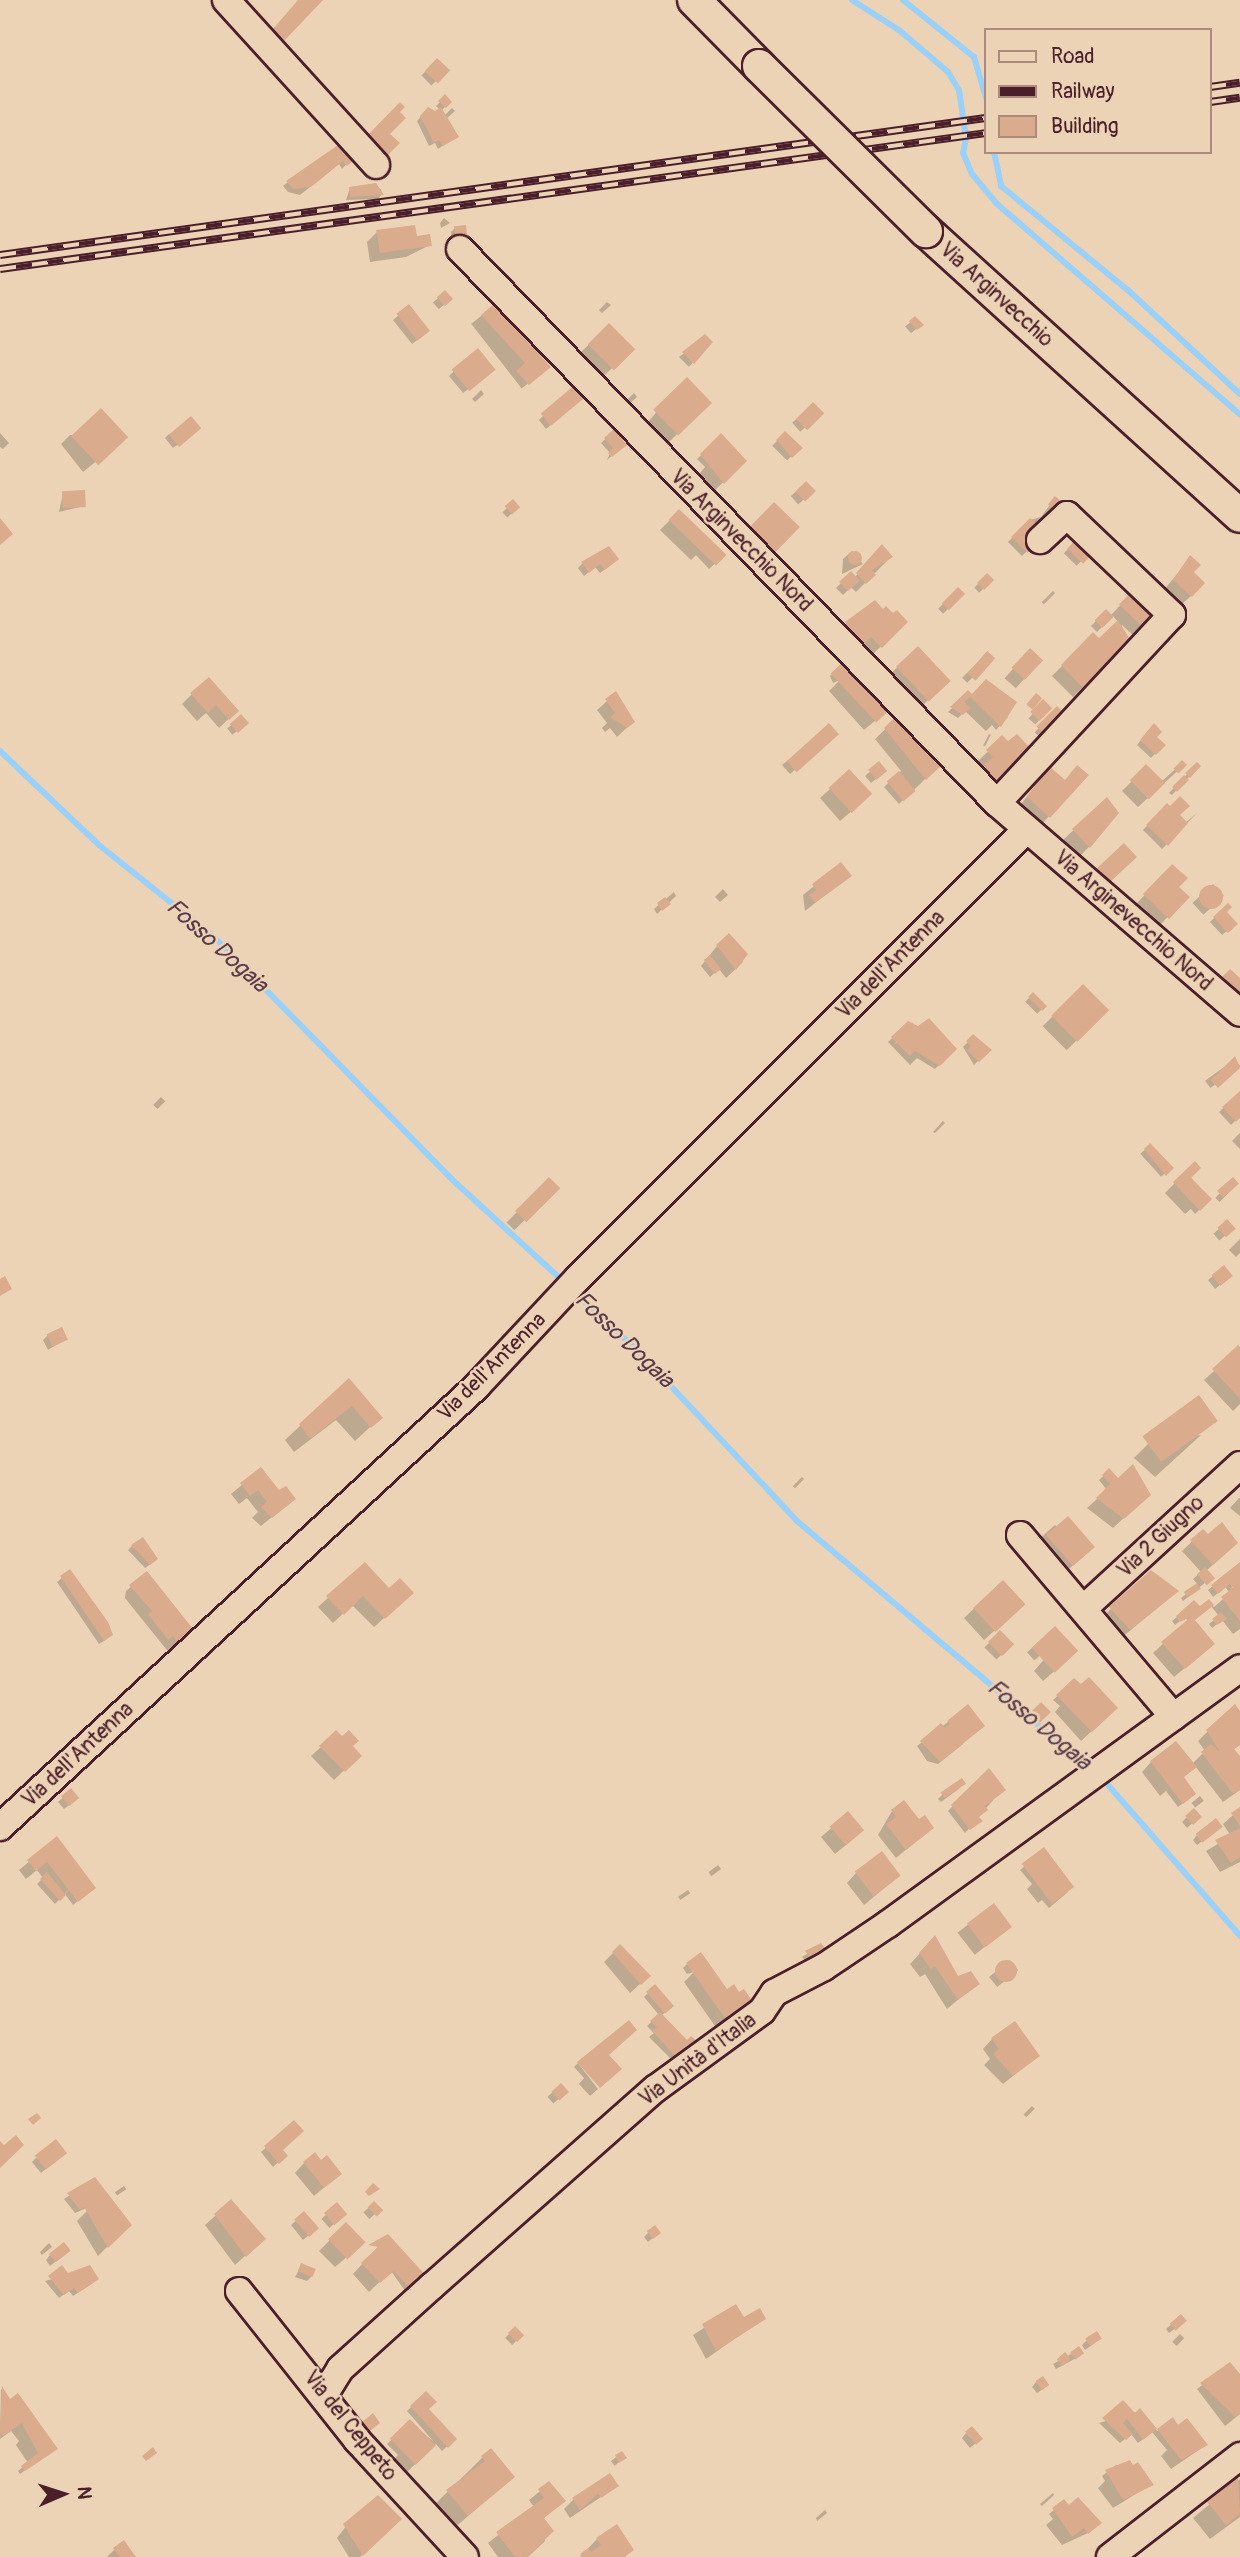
<!DOCTYPE html>
<html>
<head>
<meta charset="utf-8">
<style>
  body { margin:0 }
  #map { position:relative; width:1240px; height:2557px; overflow:hidden; background:#edd3b5; font-family:Pangolin,sans-serif }
  div>[style] { position:absolute }
  .shadow>* { inset:0; background:#0003; transform-origin:0 0 }
  .stream>* { height:6px; margin:-3px; padding:0 3px; transform-origin:3px; border-radius:3px; background:#9bd0f9 }
  .building>* { inset:0; background:#dbab8d; transform-origin:0 0 }
  .round { border-radius:50% }
  .roads { filter:drop-shadow(2px 0 #4a1f2b) drop-shadow(-2px 0 #4a1f2b) drop-shadow(0 2px #4a1f2b) drop-shadow(0 -2px #4a1f2b) }
  .minor>* { height:26px; margin:-13px; padding:0 13px; transform-origin:13px; border-radius:13px; background:#edd3b5 }
  .major>* { height:32px; margin:-16px; padding:0 16px; transform-origin:16px; border-radius:16px; background:#edd3b5 }
  .rail>* { height:8px; margin-top:-4px; transform-origin:0; background:repeating-linear-gradient(90deg,#edd3b5 0 16px,#4a1f2b 0 32px); box-sizing:border-box; border-block:2px solid #4a1f2b }
  .bridges { filter:drop-shadow(2px 0 #4a1f2b) drop-shadow(-2px 0 #4a1f2b) drop-shadow(0 2px #4a1f2b) drop-shadow(0 -2px #4a1f2b) }
  .major-bridge>* { height:32px; margin:-16px; padding:0 16px; transform-origin:16px; border-radius:16px; background:#edd3b5 }
  span { translate:-50% -50%; white-space:nowrap; text-align:center; line-height:1.15; -webkit-text-stroke:5px #edd3b5; paint-order:stroke }
  .street-label { font-size:21px; color:#4a1f2b }
  .water-label { font-size:23px; color:#563a4a; font-style:italic }
  .legend { position:absolute; left:984px; top:28px; width:228px; height:126px; box-sizing:border-box; background:#edd3b5; border:2px solid #ac8b7e; margin:0; padding:9px 12px; list-style:none; font-size:21px; color:#4a1f2b }
  .legend li { display:flex; align-items:center; gap:14px; height:35px }
  .legend b { width:35px; border:2px solid #ac8b7e }
  .north { position:absolute; left:28px; top:2459px; width:70px; height:70px; -webkit-text-stroke:5px #edd3b5; paint-order:stroke; rotate:87deg; font-size:19px; font-weight:700; line-height:28px; text-align:center; color:#4a1f2b }
  .north::after { content:''; display:block; margin:auto; width:24px; height:32px; background:#4a1f2b; clip-path:polygon(50% 0,100% 100%,50% 72%,0 100%) }
</style>
</head>
<body>
<div id="map">
  <div class="shadow">
    <div style="clip-path:polygon(300px 0,320px 0,273px 49px,264px 39px)"></div>
    <div style="left:437px;top:60px;width:14px;height:22px;rotate:45deg"></div>
    <div style="clip-path:polygon(445px 97px,450px 102px,441px 111px,444px 116px,452px 108px,455px 111px,446px 119px,456px 137px,438px 149px,435px 143px,429px 146px,417px 121px,428px 109px,435px 113px,440px 110px,436px 106px)"></div>
    <div style="clip-path:polygon(340px 145px,352px 158px,342px 169px,339px 164px,300px 195px,288px 192px,283px 186px,288px 182px)"></div>
    <div style="clip-path:polygon(350px 188px,381px 189px,382px 194px,378px 199px,346px 200px)"></div>
    <div style="clip-path:polygon(444px 218px,450px 223px,441px 228px,440px 223px)"></div>
    <div style="clip-path:polygon(455px 228px,465px 233px,452px 239px,451px 232px)"></div>
    <div style="clip-path:polygon(377px 232px,415px 240px,430px 245px,406px 257px,370px 262px,367px 242px)"></div>
    <div style="left:445px;top:292px;width:9px;height:16px;rotate:49deg"></div>
    <div style="clip-path:polygon(607px 302px,611px 305px,602px 313px,599px 310px)"></div>
    <div style="left:494px;top:306px;width:82px;height:29px;rotate:52deg"></div>
    <div style="clip-path:polygon(409px 307px,424px 335px,412px 344px,393px 320px)"></div>
    <div style="left:915px;top:318px;width:9px;height:13px;rotate:49deg"></div>
    <div style="left:609px;top:325px;width:33px;height:42px;rotate:46deg"></div>
    <div style="clip-path:polygon(705px 337px,710px 342px,689px 367px,679px 357px)"></div>
    <div style="clip-path:polygon(477px 350px,493px 370px,463px 393px,449px 376px)"></div>
    <div style="clip-path:polygon(677px 389px,709px 403px,667px 444px,647px 423px)"></div>
    <div style="clip-path:polygon(481px 390px,484px 394px,475px 402px,472px 399px)"></div>
    <div style="clip-path:polygon(634px 393px,637px 397px,629px 404px,626px 401px)"></div>
    <div style="left:813px;top:404px;width:12px;height:28px;rotate:48deg"></div>
    <div style="clip-path:polygon(574px 405px,546px 429px,539px 420px,548px 411px)"></div>
    <div style="clip-path:polygon(195px 432px,173px 448px,165px 438px,169px 434px)"></div>
    <div style="clip-path:polygon(613px 432px,620px 449px,607px 460px,610px 453px,601px 443px)"></div>
    <div style="clip-path:polygon(0 433px,9px 443px,3px 449px,0 447px)"></div>
    <div style="left:785px;top:433px;width:21px;height:18px;rotate:45deg"></div>
    <div style="clip-path:polygon(70px 435px,126px 437px,83px 472px,61px 444px)"></div>
    <div style="clip-path:polygon(721px 436px,745px 461px,713px 492px,700px 473px,705px 467px,697px 459px)"></div>
    <div style="left:806px;top:483px;width:11px;height:20px;rotate:49deg"></div>
    <div style="clip-path:polygon(63px 493px,84px 506px,59px 512px)"></div>
    <div style="clip-path:polygon(1055px 498px,1065px 507px,1023px 544px,1029px 549px,1022px 556px,1008px 542px,1030px 520px,1041px 517px)"></div>
    <div style="left:513px;top:502px;width:7px;height:15px;rotate:45deg"></div>
    <div style="clip-path:polygon(679px 511px,724px 555px,709px 569px,696px 555px,691px 560px,660px 530px)"></div>
    <div style="left:1078px;top:539px;width:18px;height:20px;rotate:45deg"></div>
    <div style="clip-path:polygon(882px 547px,891px 557px,856px 592px,851px 587px,843px 595px,836px 588px,851px 573px,855px 577px)"></div>
    <div style="clip-path:polygon(852px 551px,863px 564px,842px 574px,843px 559px)"></div>
    <div style="clip-path:polygon(1190px 558px,1191px 596px,1181px 605px,1164px 590px)"></div>
    <div style="clip-path:polygon(613px 563px,600px 573px,595px 567px,584px 576px,578px 568px,582px 564px)"></div>
    <div style="left:987px;top:575px;width:7px;height:18px;rotate:45deg"></div>
    <div style="left:958px;top:589px;width:7px;height:28px;rotate:45deg"></div>
    <div style="clip-path:polygon(1135px 590px,1160px 615px,1137px 639px,1122px 625px,1118px 630px,1129px 641px,1073px 697px,1052px 676px,1093px 635px,1099px 641px,1118px 622px,1113px 616px,1097px 632px,1091px 626px,1106px 611px,1110px 616px)"></div>
    <div style="left:1053px;top:591px;width:3px;height:16px;rotate:45deg"></div>
    <div style="clip-path:polygon(886px 608px,906px 622px,871px 656px,837px 633px,847px 623px)"></div>
    <div style="left:918px;top:648px;width:45px;height:42px;rotate:47deg"></div>
    <div style="left:1030px;top:650px;width:15px;height:38px;rotate:42deg"></div>
    <div style="left:987px;top:653px;width:7px;height:35px;rotate:45deg"></div>
    <div style="clip-path:polygon(843px 664px,876px 720px,864px 730px,829px 691px,840px 680px,833px 683px,830px 676px)"></div>
    <div style="clip-path:polygon(968px 693px,1004px 713px,1008px 717px,996px 730px,992px 725px,986px 731px,965px 711px,958px 718px,948px 712px)"></div>
    <div style="clip-path:polygon(192px 694px,237px 711px,219px 728px,206px 713px,197px 721px,182px 704px)"></div>
    <div style="clip-path:polygon(615px 694px,633px 722px,617px 737px,610px 728px,605px 732px,602px 728px,607px 723px,597px 710px)"></div>
    <div style="left:1043px;top:702px;width:9px;height:22px;rotate:41deg"></div>
    <div style="left:1058px;top:709px;width:8px;height:33px;rotate:45deg"></div>
    <div style="left:241px;top:717px;width:8px;height:18px;rotate:50deg"></div>
    <div style="clip-path:polygon(896px 719px,940px 765px,899px 804px,884px 787px,901px 771px,875px 739px)"></div>
    <div style="clip-path:polygon(1149px 730px,1163px 745px,1151px 758px,1137px 745px)"></div>
    <div style="left:989px;top:734px;width:2px;height:13px;rotate:27deg"></div>
    <div style="clip-path:polygon(833px 738px,790px 774px,782px 765px,787px 761px)"></div>
    <div style="clip-path:polygon(1002px 738px,989px 788px,978px 761px)"></div>
    <div style="clip-path:polygon(1182px 763px,1184px 765px,1138px 807px,1122px 791px,1146px 767px,1161px 782px)"></div>
    <div style="clip-path:polygon(879px 764px,881px 775px,871px 783px,865px 776px)"></div>
    <div style="clip-path:polygon(1197px 764px,1199px 766px,1172px 795px,1169px 793px)"></div>
    <div style="clip-path:polygon(1049px 768px,1064px 782px,1087px 775px,1039px 827px,1018px 808px)"></div>
    <div style="clip-path:polygon(849px 772px,860px 804px,840px 821px,820px 798px)"></div>
    <div style="clip-path:polygon(1106px 800px,1089px 847px,1080px 856px,1063px 840px)"></div>
    <div style="clip-path:polygon(1167px 805px,1185px 823px,1197px 813px,1162px 849px,1143px 830px)"></div>
    <div style="clip-path:polygon(841px 864px,849px 876px,805px 911px,803px 895px)"></div>
    <div style="clip-path:polygon(1172px 867px,1176px 887px,1187px 897px,1158px 927px,1135px 905px)"></div>
    <div style="left:1213px;top:884px;width:16px;height:28px;rotate:47deg"></div>
    <div style="clip-path:polygon(723px 889px,728px 895px,720px 902px,715px 897px)"></div>
    <div style="clip-path:polygon(674px 892px,676px 896px,657px 914px,654px 909px)"></div>
    <div style="clip-path:polygon(1228px 905px,1225px 913px,1235px 924px,1222px 935px,1210px 922px)"></div>
    <div style="clip-path:polygon(717px 946px,743px 962px,726px 978px,719px 969px,710px 977px,701px 966px)"></div>
    <div style="left:1083px;top:986px;width:34px;height:57px;rotate:45deg"></div>
    <div style="left:1033px;top:994px;width:17px;height:11px;rotate:45deg"></div>
    <div style="clip-path:polygon(929px 1020px,955px 1049px,935px 1069px,917px 1058px,910px 1065px,888px 1042px,908px 1023px,895px 1044px)"></div>
    <div style="clip-path:polygon(973px 1037px,989px 1050px,974px 1065px,963px 1047px)"></div>
    <div style="left:1235px;top:1059px;width:9px;height:37px;rotate:54deg"></div>
    <div style="clip-path:polygon(1240px 1093px,1240px 1116px,1231px 1125px,1219px 1112px)"></div>
    <div style="left:161px;top:1097px;width:6px;height:11px;rotate:45deg"></div>
    <div style="clip-path:polygon(943px 1121px,945px 1123px,935px 1133px,933px 1132px)"></div>
    <div style="clip-path:polygon(1240px 1133px,1240px 1149px,1232px 1141px)"></div>
    <div style="left:1150px;top:1145px;width:31px;height:13px;rotate:48deg"></div>
    <div style="clip-path:polygon(1186px 1172px,1210px 1199px,1195px 1214px,1191px 1209px,1185px 1214px,1165px 1193px)"></div>
    <div style="left:549px;top:1180px;width:11px;height:60px;rotate:45deg"></div>
    <div style="left:1233px;top:1180px;width:6px;height:25px;rotate:45deg"></div>
    <div style="left:1227px;top:1222px;width:9px;height:18px;rotate:49deg"></div>
    <div style="clip-path:polygon(1240px 1239px,1240px 1253px,1236px 1257px,1229px 1250px)"></div>
    <div style="clip-path:polygon(1213px 1276px,1226px 1280px,1215px 1289px,1208px 1280px)"></div>
    <div style="clip-path:polygon(48px 1335px,66px 1339px,48px 1350px,43px 1340px)"></div>
    <div style="clip-path:polygon(1240px 1348px,1240px 1404px,1233px 1411px,1204px 1380px)"></div>
    <div style="clip-path:polygon(349px 1380px,380px 1418px,355px 1441px,336px 1420px,294px 1452px,285px 1440px)"></div>
    <div style="clip-path:polygon(1201px 1435px,1155px 1477px,1134px 1458px,1149px 1443px)"></div>
    <div style="clip-path:polygon(261px 1469px,279px 1493px,294px 1499px,261px 1526px,252px 1518px,258px 1512px,247px 1498px,239px 1504px,231px 1494px)"></div>
    <div style="clip-path:polygon(1109px 1471px,1139px 1504px,1113px 1528px,1087px 1508px,1107px 1490px,1099px 1480px)"></div>
    <div style="left:802px;top:1477px;width:3px;height:13px;rotate:45deg"></div>
    <div style="clip-path:polygon(1239px 1498px,1240px 1498px,1240px 1516px,1230px 1508px)"></div>
    <div style="left:1055px;top:1525px;width:42px;height:27px;rotate:48deg"></div>
    <div style="clip-path:polygon(1203px 1531px,1226px 1553px,1206px 1571px,1212px 1577px,1183px 1601px,1181px 1598px,1198px 1585px,1193px 1579px,1201px 1572px,1182px 1551px)"></div>
    <div style="clip-path:polygon(132px 1546px,152px 1563px,145px 1568px,128px 1550px)"></div>
    <div style="clip-path:polygon(1240px 1563px,1240px 1580px,1230px 1589px,1240px 1585px,1240px 1629px,1233px 1634px,1222px 1620px,1212px 1628px,1209px 1624px,1219px 1616px,1211px 1606px,1193px 1621px,1203px 1653px,1174px 1677px,1153px 1653px,1188px 1621px,1185px 1617px,1175px 1625px,1172px 1621px,1194px 1603px,1199px 1609px,1209px 1601px,1214px 1607px,1230px 1593px,1225px 1587px,1213px 1597px,1208px 1590px)"></div>
    <div style="clip-path:polygon(365px 1564px,402px 1602px,374px 1627px,352px 1605px,333px 1623px,318px 1607px)"></div>
    <div style="clip-path:polygon(1151px 1573px,1167px 1600px,1120px 1639px,1101px 1618px)"></div>
    <div style="clip-path:polygon(146px 1574px,194px 1634px,170px 1654px,125px 1598px,126px 1591px)"></div>
    <div style="clip-path:polygon(62px 1578px,107px 1639px,99px 1644px,57px 1582px)"></div>
    <div style="clip-path:polygon(1002px 1582px,1013px 1614px,984px 1640px,964px 1618px)"></div>
    <div style="left:1055px;top:1628px;width:11px;height:37px;rotate:49deg"></div>
    <div style="left:1000px;top:1632px;width:17px;height:22px;rotate:45deg"></div>
    <div style="clip-path:polygon(1054px 1648px,1066px 1661px,1043px 1681px,1034px 1671px)"></div>
    <div style="clip-path:polygon(1074px 1681px,1106px 1718px,1081px 1741px,1055px 1712px,1060px 1706px,1053px 1700px)"></div>
    <div style="clip-path:polygon(1041px 1705px,1044px 1717px,1034px 1725px,1027px 1718px)"></div>
    <div style="clip-path:polygon(957px 1715px,963px 1744px,938px 1764px,927px 1761px,917px 1746px)"></div>
    <div style="clip-path:polygon(1240px 1716px,1240px 1745px,1233px 1750px,1240px 1759px,1240px 1790px,1223px 1802px,1195px 1766px,1182px 1779px,1190px 1798px,1178px 1807px,1166px 1791px,1160px 1796px,1142px 1772px,1151px 1762px,1192px 1764px,1205px 1751px,1198px 1741px,1208px 1731px)"></div>
    <div style="clip-path:polygon(342px 1739px,360px 1755px,334px 1780px,311px 1756px,321px 1747px)"></div>
    <div style="clip-path:polygon(988px 1771px,994px 1799px,965px 1833px,948px 1811px)"></div>
    <div style="clip-path:polygon(960px 1788px,941px 1802px,938px 1799px,942px 1795px)"></div>
    <div style="clip-path:polygon(71px 1791px,73px 1802px,64px 1809px,58px 1802px)"></div>
    <div style="left:1200px;top:1796px;width:6px;height:11px;rotate:51deg"></div>
    <div style="clip-path:polygon(1240px 1809px,1240px 1862px,1220px 1872px,1206px 1851px,1231px 1836px,1223px 1824px)"></div>
    <div style="clip-path:polygon(1194px 1810px,1199px 1817px,1187px 1828px,1182px 1822px)"></div>
    <div style="clip-path:polygon(892px 1811px,932px 1828px,896px 1858px,878px 1835px)"></div>
    <div style="clip-path:polygon(848px 1814px,852px 1840px,835px 1854px,821px 1837px)"></div>
    <div style="clip-path:polygon(1216px 1831px,1197px 1845px,1193px 1840px,1197px 1835px)"></div>
    <div style="clip-path:polygon(57px 1839px,89px 1892px,73px 1905px,65px 1894px,77px 1881px,55px 1904px,37px 1884px,43px 1878px,37px 1870px,26px 1879px,19px 1870px)"></div>
    <div style="left:718px;top:1865px;width:5px;height:12px;rotate:53deg"></div>
    <div style="clip-path:polygon(1025px 1866px,1068px 1892px,1049px 1908px,1042px 1900px,1038px 1903px,1027px 1889px,1032px 1884px,1020px 1870px)"></div>
    <div style="clip-path:polygon(856px 1873px,899px 1876px,864px 1905px,847px 1883px)"></div>
    <div style="left:688px;top:1890px;width:4px;height:12px;rotate:56deg"></div>
    <div style="left:993px;top:1905px;width:28px;height:45px;rotate:52deg"></div>
    <div style="clip-path:polygon(934px 1938px,958px 1978px,978px 1983px,947px 2009px,925px 1974px,920px 1977px,910px 1964px)"></div>
    <div style="clip-path:polygon(620px 1946px,649px 1976px,630px 1993px,604px 1962px)"></div>
    <div style="clip-path:polygon(821px 1946px,812px 1968px,802px 1957px)"></div>
    <div style="left:1010px;top:1960px;width:13px;height:27px;rotate:51deg"></div>
    <div style="clip-path:polygon(687px 1964px,726px 1991px,739px 1994px,722px 2036px,684px 1982px,694px 1972px,687px 1974px,683px 1968px)"></div>
    <div style="clip-path:polygon(655px 1986px,672px 2006px,661px 2016px,687px 2043px,677px 2065px,649px 2037px,654px 2033px,647px 2026px,659px 2015px,644px 1997px)"></div>
    <div style="clip-path:polygon(992px 2039px,1038px 2056px,1003px 2084px,984px 2065px,990px 2059px,983px 2049px)"></div>
    <div style="clip-path:polygon(578px 2063px,598px 2089px,590px 2096px,579px 2084px,584px 2078px,574px 2067px)"></div>
    <div style="left:561px;top:2085px;width:9px;height:18px;rotate:49deg"></div>
    <div style="left:1032px;top:2106px;width:4px;height:12px;rotate:45deg"></div>
    <div style="clip-path:polygon(294px 2123px,281px 2150px,285px 2156px,273px 2167px,261px 2152px)"></div>
    <div style="clip-path:polygon(60px 2157px,41px 2173px,32px 2162px,36px 2158px)"></div>
    <div style="clip-path:polygon(320px 2162px,340px 2174px,314px 2196px,295px 2173px,304px 2163px)"></div>
    <div style="clip-path:polygon(95px 2179px,129px 2225px,98px 2256px,77px 2221px,93px 2205px,75px 2213px,64px 2199px)"></div>
    <div style="left:124px;top:2186px;width:4px;height:11px;rotate:56deg"></div>
    <div style="clip-path:polygon(231px 2202px,254px 2248px,235px 2265px,205px 2225px)"></div>
    <div style="left:374px;top:2203px;width:9px;height:14px;rotate:49deg"></div>
    <div style="left:337px;top:2205px;width:12px;height:21px;rotate:48deg"></div>
    <div style="clip-path:polygon(304px 2213px,312px 2232px,303px 2240px,291px 2225px)"></div>
    <div style="clip-path:polygon(346px 2224px,354px 2251px,335px 2267px,319px 2251px)"></div>
    <div style="clip-path:polygon(654px 2227px,659px 2233px,648px 2242px,644px 2237px)"></div>
    <div style="clip-path:polygon(388px 2236px,426px 2278px,408px 2295px,391px 2271px,369px 2292px,353px 2274px)"></div>
    <div style="clip-path:polygon(49px 2243px,52px 2247px,42px 2255px,40px 2252px)"></div>
    <div style="clip-path:polygon(50px 2255px,64px 2255px,50px 2266px,46px 2260px)"></div>
    <div style="clip-path:polygon(302px 2265px,311px 2277px,307px 2281px,295px 2277px)"></div>
    <div style="clip-path:polygon(67px 2275px,93px 2283px,73px 2296px,69px 2291px,59px 2298px,45px 2281px)"></div>
    <div style="clip-path:polygon(736px 2307px,743px 2320px,764px 2318px,706px 2359px,693px 2335px)"></div>
    <div style="clip-path:polygon(1181px 2316px,1180px 2325px,1169px 2333px,1166px 2329px)"></div>
    <div style="left:515px;top:2328px;width:10px;height:14px;rotate:45deg"></div>
    <div style="left:1180px;top:2334px;width:6px;height:11px;rotate:45deg"></div>
    <div style="clip-path:polygon(1086px 2341px,1095px 2343px,1085px 2350px,1082px 2345px)"></div>
    <div style="clip-path:polygon(1071px 2354px,1078px 2357px,1056px 2369px,1053px 2364px)"></div>
    <div style="clip-path:polygon(1230px 2364px,1240px 2378px,1240px 2414px,1225px 2426px,1197px 2389px)"></div>
    <div style="clip-path:polygon(1036px 2382px,1043px 2389px,1037px 2393px,1032px 2387px)"></div>
    <div style="clip-path:polygon(1px 2389px,55px 2448px,20px 2474px,18px 2471px,28px 2463px,16px 2445px,19px 2441px,11px 2431px,0 2439px)"></div>
    <div style="clip-path:polygon(426px 2393px,427px 2409px,455px 2439px,442px 2451px,436px 2444px,406px 2473px,393px 2461px,398px 2455px,387px 2444px,410px 2422px,434px 2442px,407px 2411px)"></div>
    <div style="clip-path:polygon(1140px 2411px,1157px 2431px,1172px 2420px,1206px 2445px,1171px 2469px,1161px 2456px,1167px 2450px,1152px 2432px,1138px 2443px,1131px 2434px,1120px 2443px,1099px 2423px)"></div>
    <div style="clip-path:polygon(966px 2433px,976px 2443px,970px 2448px,962px 2438px)"></div>
    <div style="left:621px;top:2453px;width:6px;height:13px;rotate:51deg"></div>
    <div style="clip-path:polygon(483px 2457px,513px 2477px,452px 2530px,433px 2506px)"></div>
    <div style="clip-path:polygon(1116px 2465px,1152px 2484px,1113px 2508px,1098px 2488px,1105px 2481px,1102px 2476px)"></div>
    <div style="clip-path:polygon(1240px 2479px,1240px 2517px,1210px 2539px,1193px 2518px)"></div>
    <div style="clip-path:polygon(549px 2484px,563px 2501px,543px 2519px,545px 2541px,528px 2557px,498px 2557px,488px 2543px,534px 2507px,529px 2500px)"></div>
    <div style="clip-path:polygon(617px 2486px,570px 2518px,564px 2509px,573px 2500px)"></div>
    <div style="clip-path:polygon(1053px 2493px,1054px 2495px,1042px 2506px,1040px 2504px)"></div>
    <div style="clip-path:polygon(1064px 2502px,1090px 2532px,1062px 2545px,1046px 2525px,1053px 2519px,1049px 2514px)"></div>
    <div style="clip-path:polygon(825px 2510px,827px 2513px,817px 2521px,816px 2518px)"></div>
    <div style="clip-path:polygon(353px 2517px,399px 2519px,360px 2557px,349px 2557px,337px 2538px)"></div>
    <div style="clip-path:polygon(597px 2539px,632px 2550px,625px 2557px,580px 2557px)"></div>
    <div style="clip-path:polygon(115px 2549px,134px 2557px,107px 2557px)"></div>
  </div>
  <div class="stream">
    <div style="left:852px;top:0;width:56px;rotate:32.6deg"></div>
    <div style="left:899px;top:30px;width:65px;rotate:40.6deg"></div>
    <div style="left:948px;top:72px;width:21px;rotate:59deg"></div>
    <div style="left:959px;top:90px;width:49px;rotate:81.7deg"></div>
    <div style="left:966px;top:138px;width:15px;rotate:101deg"></div>
    <div style="left:963px;top:153px;width:23px;rotate:67deg"></div>
    <div style="left:972px;top:174px;width:38px;rotate:50deg"></div>
    <div style="left:996px;top:203px;width:323px;rotate:40.9deg"></div>
    <div style="left:903px;top:0;width:91px;rotate:38.8deg"></div>
    <div style="left:974px;top:57px;width:43px;rotate:73.7deg"></div>
    <div style="left:994px;top:152px;width:35px;rotate:78deg"></div>
    <div style="left:1001px;top:186px;width:166px;rotate:39.4deg"></div>
    <div style="left:1129px;top:291px;width:151px;rotate:42.9deg"></div>
    <div style="left:0;top:751px;width:137px;rotate:43.5deg"></div>
    <div style="left:99px;top:845px;width:147px;rotate:38.7deg"></div>
    <div style="left:214px;top:937px;width:346px;rotate:45.5deg"></div>
    <div style="left:457px;top:1184px;width:148px;rotate:42.5deg"></div>
    <div style="left:574px;top:1292px;width:87px;rotate:42.7deg"></div>
    <div style="left:638px;top:1351px;width:233px;rotate:46.9deg"></div>
    <div style="left:797px;top:1521px;width:382px;rotate:40.2deg"></div>
    <div style="left:1101px;top:1777px;width:211px;rotate:48.8deg"></div>
  </div>
  <div class="building">
    <div style="clip-path:polygon(298px 0,323px 0,284px 41px,273px 29px)"></div>
    <div style="left:437px;top:58px;width:18px;height:18px;rotate:43deg"></div>
    <div style="clip-path:polygon(445px 94px,452px 102px,446px 108px,438px 101px)"></div>
    <div style="clip-path:polygon(400px 102px,405px 107px,400px 112px,406px 118px,390px 134px,400px 143px,383px 160px,363px 140px)"></div>
    <div style="clip-path:polygon(428px 107px,435px 111px,441px 107px,459px 137px,443px 146px,439px 140px,434px 143px,420px 116px)"></div>
    <div style="clip-path:polygon(341px 143px,355px 159px,347px 166px,343px 161px,311px 187px,293px 189px,286px 181px)"></div>
    <div style="clip-path:polygon(376px 183px,384px 195px,350px 197px,349px 187px)"></div>
    <div style="clip-path:polygon(415px 225px,417px 236px,430px 234px,432px 246px,380px 253px,376px 230px)"></div>
    <div style="left:466px;top:225px;width:9px;height:12px;rotate:84deg"></div>
    <div style="left:445px;top:290px;width:12px;height:11px;rotate:48deg"></div>
    <div style="left:409px;top:304px;width:34px;height:16px;rotate:52deg"></div>
    <div style="clip-path:polygon(494px 304px,551px 367px,529px 385px,516px 371px,525px 363px,481px 315px)"></div>
    <div style="clip-path:polygon(915px 316px,924px 325px,917px 330px,909px 321px)"></div>
    <div style="left:609px;top:323px;width:37px;height:30px;rotate:45deg"></div>
    <div style="clip-path:polygon(705px 334px,713px 342px,694px 364px,682px 352px)"></div>
    <div style="left:478px;top:348px;width:28px;height:34px;rotate:51deg"></div>
    <div style="left:687px;top:377px;width:36px;height:47px;rotate:46deg"></div>
    <div style="left:576px;top:384px;width:16px;height:46px;rotate:50deg"></div>
    <div style="left:813px;top:402px;width:16px;height:24px;rotate:45deg"></div>
    <div style="left:101px;top:408px;width:40px;height:41px;rotate:47deg"></div>
    <div style="left:191px;top:416px;width:16px;height:29px;rotate:50deg"></div>
    <div style="clip-path:polygon(614px 429px,627px 445px,612px 457px,608px 453px,613px 448px,604px 438px)"></div>
    <div style="clip-path:polygon(785px 431px,803px 448px,792px 458px,776px 440px)"></div>
    <div style="clip-path:polygon(721px 433px,747px 461px,724px 484px,700px 454px)"></div>
    <div style="left:806px;top:481px;width:14px;height:15px;rotate:45deg"></div>
    <div style="left:85px;top:490px;width:17px;height:23px;rotate:87deg"></div>
    <div style="left:1055px;top:496px;width:17px;height:11px;rotate:40deg"></div>
    <div style="left:513px;top:499px;width:11px;height:11px;rotate:49deg"></div>
    <div style="left:774px;top:502px;width:36px;height:38px;rotate:44deg"></div>
    <div style="left:679px;top:509px;width:66px;height:15px;rotate:44deg"></div>
    <div style="clip-path:polygon(0 518px,13px 534px,0 545px)"></div>
    <div style="clip-path:polygon(1030px 518px,1041px 528px,1026px 544px,1031px 549px,1028px 553px,1011px 537px)"></div>
    <div style="left:1078px;top:537px;width:22px;height:16px;rotate:43deg"></div>
    <div style="clip-path:polygon(882px 544px,893px 557px,872px 570px,876px 575px,866px 584px,856px 573px)"></div>
    <div style="clip-path:polygon(609px 546px,619px 559px,605px 570px,600px 564px,589px 573px,581px 562px)"></div>
    <div class="round" style="left:848px;top:551px;width:14px;height:14px"></div>
    <div style="clip-path:polygon(1190px 555px,1201px 565px,1194px 572px,1205px 583px,1192px 597px,1173px 580px)"></div>
    <div style="left:851px;top:571px;width:13px;height:16px;rotate:48deg"></div>
    <div style="left:987px;top:573px;width:10px;height:14px;rotate:45deg"></div>
    <div style="left:958px;top:587px;width:10px;height:23px;rotate:45deg"></div>
    <div style="left:1135px;top:588px;width:39px;height:23px;rotate:44deg"></div>
    <div style="clip-path:polygon(875px 600px,883px 609px,886px 606px,893px 613px,897px 610px,908px 622px,882px 648px,871px 637px,862px 645px,845px 622px)"></div>
    <div style="left:1106px;top:609px;width:11px;height:16px;rotate:45deg"></div>
    <div style="clip-path:polygon(1118px 620px,1131px 641px,1084px 689px,1061px 665px,1093px 632px,1099px 638px)"></div>
    <div style="left:918px;top:646px;width:48px;height:30px;rotate:47deg"></div>
    <div style="left:1030px;top:648px;width:18px;height:27px;rotate:43deg"></div>
    <div style="left:987px;top:651px;width:11px;height:30px;rotate:41deg"></div>
    <div style="left:843px;top:662px;width:67px;height:17px;rotate:47deg"></div>
    <div style="clip-path:polygon(209px 677px,239px 711px,229px 720px,216px 705px,208px 713px,190px 693px)"></div>
    <div style="clip-path:polygon(986px 679px,1017px 702px,1001px 727px,970px 697px,964px 702px,971px 708px,963px 715px,950px 707px,968px 690px,972px 694px)"></div>
    <div style="clip-path:polygon(616px 691px,635px 722px,627px 728px,610px 717px,615px 713px,605px 699px)"></div>
    <div style="left:1036px;top:693px;width:8px;height:15px;rotate:40deg"></div>
    <div style="left:1043px;top:699px;width:13px;height:18px;rotate:45deg"></div>
    <div style="left:1057px;top:706px;width:13px;height:29px;rotate:45deg"></div>
    <div style="left:241px;top:714px;width:12px;height:15px;rotate:48deg"></div>
    <div style="clip-path:polygon(896px 716px,942px 765px,926px 780px,884px 728px)"></div>
    <div style="left:829px;top:723px;width:15px;height:57px;rotate:48deg"></div>
    <div style="clip-path:polygon(1154px 723px,1162px 732px,1157px 737px,1166px 745px,1156px 755px,1140px 740px)"></div>
    <div style="clip-path:polygon(1017px 734px,1033px 751px,994px 786px,979px 769px,993px 757px,986px 750px,1002px 735px,1008px 741px)"></div>
    <div style="left:1182px;top:760px;width:7px;height:12px;rotate:45deg"></div>
    <div style="left:879px;top:761px;width:13px;height:14px;rotate:51deg"></div>
    <div style="clip-path:polygon(1197px 762px,1201px 766px,1190px 778px,1185px 773px)"></div>
    <div style="left:1146px;top:764px;width:27px;height:23px;rotate:45deg"></div>
    <div style="clip-path:polygon(1077px 765px,1089px 775px,1050px 818px,1027px 797px,1049px 766px,1065px 780px)"></div>
    <div style="left:849px;top:769px;width:34px;height:28px;rotate:47deg"></div>
    <div style="left:899px;top:771px;width:26px;height:16px;rotate:50deg"></div>
    <div style="left:1184px;top:775px;width:7px;height:17px;rotate:45deg"></div>
    <div style="clip-path:polygon(1180px 796px,1190px 806px,1180px 815px,1188px 823px,1168px 846px,1146px 825px,1167px 803px,1170px 806px)"></div>
    <div style="clip-path:polygon(1107px 797px,1119px 813px,1090px 848px,1072px 829px)"></div>
    <div style="left:1124px;top:843px;width:19px;height:46px;rotate:47deg"></div>
    <div style="clip-path:polygon(841px 862px,852px 876px,815px 903px,809px 895px,816px 890px,812px 884px)"></div>
    <div style="clip-path:polygon(1172px 864px,1188px 878px,1179px 887px,1190px 897px,1169px 919px,1143px 894px)"></div>
    <div class="round" style="left:1199px;top:885px;width:24px;height:24px"></div>
    <div style="clip-path:polygon(665px 897px,671px 904px,662px 911px,657px 903px)"></div>
    <div style="clip-path:polygon(1228px 903px,1232px 907px,1227px 912px,1238px 924px,1228px 933px,1213px 917px)"></div>
    <div style="clip-path:polygon(729px 933px,748px 954px,736px 970px,716px 945px)"></div>
    <div style="left:710px;top:955px;width:18px;height:8px;rotate:52deg"></div>
    <div style="clip-path:polygon(1230px 969px,1240px 978px,1240px 1001px,1217px 982px)"></div>
    <div style="left:1083px;top:984px;width:37px;height:45px;rotate:45deg"></div>
    <div style="left:1033px;top:992px;width:20px;height:7px;rotate:45deg"></div>
    <div style="clip-path:polygon(929px 1018px,957px 1049px,940px 1066px,915px 1051px,910px 1056px,891px 1037px,908px 1021px,918px 1026px)"></div>
    <div style="clip-path:polygon(973px 1034px,992px 1050px,979px 1062px,967px 1050px,971px 1046px,966px 1041px)"></div>
    <div style="clip-path:polygon(1235px 1056px,1240px 1068px,1218px 1088px,1211px 1080px)"></div>
    <div style="clip-path:polygon(1240px 1091px,1240px 1118px,1236px 1122px,1222px 1107px)"></div>
    <div style="clip-path:polygon(1150px 1143px,1174px 1168px,1166px 1176px,1144px 1149px)"></div>
    <div style="clip-path:polygon(1195px 1161px,1201px 1168px,1191px 1178px,1212px 1199px,1200px 1211px,1173px 1182px)"></div>
    <div style="left:549px;top:1177px;width:16px;height:48px;rotate:45deg"></div>
    <div style="left:1233px;top:1177px;width:9px;height:21px;rotate:49deg"></div>
    <div style="left:1227px;top:1219px;width:13px;height:13px;rotate:48deg"></div>
    <div style="left:1224px;top:1265px;width:14px;height:16px;rotate:51deg"></div>
    <div style="clip-path:polygon(5px 1276px,12px 1289px,0 1296px,0 1279px)"></div>
    <div style="left:62px;top:1327px;width:14px;height:17px;rotate:65deg"></div>
    <div style="clip-path:polygon(1238px 1345px,1240px 1347px,1240px 1399px,1212px 1369px)"></div>
    <div style="clip-path:polygon(349px 1378px,383px 1418px,371px 1428px,352px 1406px,310px 1439px,299px 1424px)"></div>
    <div style="left:1199px;top:1395px;width:32px;height:70px;rotate:54deg"></div>
    <div style="clip-path:polygon(1133px 1464px,1151px 1495px,1124px 1519px,1096px 1498px,1110px 1484px,1102px 1475px,1109px 1468px,1118px 1478px)"></div>
    <div style="clip-path:polygon(261px 1467px,279px 1490px,286px 1486px,296px 1499px,272px 1518px,261px 1507px,267px 1502px,258px 1490px,250px 1496px,240px 1483px)"></div>
    <div style="left:1068px;top:1516px;width:41px;height:29px;rotate:49deg"></div>
    <div style="clip-path:polygon(1222px 1522px,1238px 1543px,1213px 1565px,1190px 1540px,1203px 1529px,1208px 1534px)"></div>
    <div style="clip-path:polygon(143px 1537px,158px 1559px,150px 1565px,131px 1545px)"></div>
    <div style="clip-path:polygon(365px 1562px,389px 1588px,400px 1578px,414px 1593px,385px 1619px,363px 1596px,344px 1615px,326px 1596px)"></div>
    <div style="clip-path:polygon(1240px 1562px,1240px 1621px,1221px 1597px,1233px 1588px,1230px 1584px,1218px 1594px,1211px 1585px)"></div>
    <div style="left:1205px;top:1567px;width:15px;height:11px;rotate:48deg"></div>
    <div style="clip-path:polygon(70px 1569px,108px 1622px,113px 1635px,104px 1641px,60px 1576px)"></div>
    <div style="clip-path:polygon(1151px 1570px,1179px 1591px,1130px 1630px,1109px 1607px)"></div>
    <div style="clip-path:polygon(147px 1571px,197px 1634px,180px 1646px,173px 1636px,168px 1640px,148px 1614px,152px 1611px,129px 1585px)"></div>
    <div style="left:1003px;top:1580px;width:33px;height:41px;rotate:47deg"></div>
    <div style="left:1197px;top:1583px;width:7px;height:16px;rotate:56deg"></div>
    <div style="clip-path:polygon(1209px 1599px,1214px 1605px,1195px 1620px,1215px 1644px,1185px 1669px,1161px 1642px,1192px 1616px,1180px 1622px,1176px 1616px,1194px 1600px,1200px 1606px)"></div>
    <div style="clip-path:polygon(1221px 1612px,1227px 1619px,1217px 1625px,1212px 1619px)"></div>
    <div style="left:1055px;top:1626px;width:34px;height:32px;rotate:47deg"></div>
    <div style="left:1000px;top:1630px;width:20px;height:17px;rotate:45deg"></div>
    <div style="clip-path:polygon(1089px 1677px,1118px 1708px,1092px 1732px,1056px 1695px,1074px 1678px,1081px 1684px)"></div>
    <div style="left:1041px;top:1702px;width:14px;height:15px;rotate:45deg"></div>
    <div style="clip-path:polygon(968px 1704px,985px 1726px,940px 1762px,920px 1741px,941px 1723px,945px 1728px,950px 1724px,947px 1721px)"></div>
    <div style="clip-path:polygon(1235px 1704px,1240px 1711px,1240px 1744px,1234px 1749px,1240px 1756px,1240px 1789px,1233px 1794px,1201px 1752px,1211px 1744px,1220px 1752px,1206px 1730px)"></div>
    <div style="clip-path:polygon(336px 1730px,342px 1736px,349px 1730px,359px 1741px,353px 1746px,362px 1756px,345px 1772px,319px 1746px)"></div>
    <div style="clip-path:polygon(1176px 1741px,1197px 1767px,1184px 1777px,1196px 1794px,1183px 1804px,1150px 1761px)"></div>
    <div style="clip-path:polygon(989px 1768px,1006px 1790px,985px 1806px,988px 1810px,979px 1817px,983px 1821px,970px 1830px,951px 1805px)"></div>
    <div style="left:962px;top:1778px;width:7px;height:26px;rotate:56deg"></div>
    <div style="left:71px;top:1788px;width:13px;height:13px;rotate:51deg"></div>
    <div style="clip-path:polygon(904px 1800px,919px 1819px,925px 1815px,934px 1828px,906px 1850px,886px 1824px,896px 1817px,891px 1810px)"></div>
    <div style="clip-path:polygon(1240px 1807px,1240px 1826px,1231px 1813px)"></div>
    <div style="left:1194px;top:1808px;width:12px;height:12px;rotate:48deg"></div>
    <div style="left:848px;top:1811px;width:25px;height:24px;rotate:50deg"></div>
    <div style="left:1216px;top:1818px;width:11px;height:26px;rotate:52deg"></div>
    <div style="clip-path:polygon(1240px 1828px,1240px 1857px,1231px 1863px,1215px 1840px)"></div>
    <div style="clip-path:polygon(57px 1836px,96px 1888px,78px 1902px,47px 1862px,36px 1871px,27px 1860px)"></div>
    <div style="left:1044px;top:1847px;width:50px;height:28px;rotate:53deg"></div>
    <div style="left:882px;top:1851px;width:31px;height:34px;rotate:53deg"></div>
    <div style="clip-path:polygon(47px 1872px,66px 1895px,60px 1901px,40px 1879px)"></div>
    <div style="left:994px;top:1903px;width:30px;height:34px;rotate:53deg"></div>
    <div style="clip-path:polygon(935px 1935px,958px 1976px,971px 1971px,980px 1984px,958px 2000px,935px 1966px,931px 1969px,919px 1953px)"></div>
    <div style="clip-path:polygon(821px 1943px,830px 1955px,817px 1965px,805px 1951px)"></div>
    <div style="clip-path:polygon(620px 1944px,651px 1976px,641px 1985px,612px 1952px)"></div>
    <div style="clip-path:polygon(701px 1952px,727px 1989px,734px 1984px,739px 1992px,744px 1989px,758px 2009px,732px 2028px,686px 1963px)"></div>
    <div class="round" style="left:995px;top:1960px;width:22px;height:22px"></div>
    <div style="left:655px;top:1984px;width:29px;height:12px;rotate:49deg"></div>
    <div style="clip-path:polygon(660px 2012px,687px 2040px,691px 2036px,699px 2043px,682px 2063px,652px 2031px,657px 2027px,650px 2021px)"></div>
    <div style="clip-path:polygon(629px 2020px,637px 2030px,609px 2055px,622px 2069px,600px 2088px,577px 2062px)"></div>
    <div style="clip-path:polygon(1015px 2021px,1040px 2056px,1013px 2076px,993px 2054px,999px 2049px,991px 2038px)"></div>
    <div style="left:561px;top:2083px;width:12px;height:13px;rotate:48deg"></div>
    <div style="clip-path:polygon(37px 2113px,41px 2118px,33px 2125px,28px 2119px)"></div>
    <div style="clip-path:polygon(294px 2120px,304px 2131px,283px 2150px,288px 2156px,279px 2164px,264px 2146px)"></div>
    <div style="clip-path:polygon(16px 2135px,24px 2145px,0 2168px,0 2141px,4px 2145px)"></div>
    <div style="left:56px;top:2139px;width:18px;height:27px;rotate:52deg"></div>
    <div style="clip-path:polygon(315px 2152px,321px 2160px,327px 2155px,342px 2174px,324px 2188px,303px 2162px)"></div>
    <div style="clip-path:polygon(95px 2177px,132px 2225px,108px 2248px,84px 2207px,80px 2210px,67px 2193px)"></div>
    <div style="clip-path:polygon(373px 2183px,380px 2189px,369px 2196px,365px 2192px)"></div>
    <div style="clip-path:polygon(231px 2199px,266px 2239px,246px 2257px,214px 2214px)"></div>
    <div style="left:374px;top:2201px;width:13px;height:9px;rotate:45deg"></div>
    <div style="left:337px;top:2202px;width:16px;height:17px;rotate:50deg"></div>
    <div style="left:304px;top:2211px;width:23px;height:13px;rotate:49deg"></div>
    <div style="left:346px;top:2222px;width:28px;height:25px;rotate:46deg"></div>
    <div style="left:655px;top:2225px;width:10px;height:10px;rotate:53deg"></div>
    <div style="clip-path:polygon(388px 2234px,428px 2278px,413px 2292px,394px 2271px,380px 2283px,361px 2263px,378px 2247px,368px 2245px)"></div>
    <div style="left:64px;top:2242px;width:11px;height:19px;rotate:52deg"></div>
    <div style="left:301px;top:2263px;width:16px;height:9px;rotate:22deg"></div>
    <div style="clip-path:polygon(62px 2265px,68px 2273px,90px 2265px,99px 2279px,78px 2293px,74px 2288px,64px 2295px,48px 2276px)"></div>
    <div style="clip-path:polygon(736px 2304px,744px 2317px,760px 2308px,766px 2319px,716px 2351px,702px 2324px)"></div>
    <div style="left:1181px;top:2314px;width:9px;height:15px;rotate:49deg"></div>
    <div style="left:515px;top:2326px;width:13px;height:10px;rotate:45deg"></div>
    <div style="left:1097px;top:2331px;width:9px;height:14px;rotate:58deg"></div>
    <div style="left:1079px;top:2346px;width:9px;height:11px;rotate:54deg"></div>
    <div style="left:1065px;top:2352px;width:9px;height:11px;rotate:49deg"></div>
    <div style="clip-path:polygon(1230px 2362px,1240px 2374px,1240px 2414px,1235px 2417px,1200px 2383px)"></div>
    <div style="left:1043px;top:2376px;width:11px;height:9px;rotate:56deg"></div>
    <div style="clip-path:polygon(2px 2386px,10px 2399px,18px 2393px,58px 2449px,25px 2471px,21px 2466px,38px 2453px,22px 2423px,3px 2436px,0 2432px)"></div>
    <div style="clip-path:polygon(426px 2391px,437px 2402px,429px 2409px,457px 2439px,448px 2448px,410px 2406px)"></div>
    <div style="clip-path:polygon(1123px 2400px,1135px 2413px,1140px 2408px,1157px 2429px,1173px 2417px,1178px 2425px,1187px 2418px,1208px 2445px,1181px 2460px,1157px 2429px,1143px 2440px,1127px 2419px,1123px 2423px,1133px 2434px,1126px 2440px,1102px 2418px)"></div>
    <div style="clip-path:polygon(373px 2413px,380px 2423px,364px 2436px,359px 2429px,361px 2423px)"></div>
    <div style="left:410px;top:2419px;width:37px;height:28px;rotate:46deg"></div>
    <div style="left:972px;top:2426px;width:17px;height:9px;rotate:50deg"></div>
    <div style="clip-path:polygon(153px 2447px,157px 2453px,146px 2461px,142px 2456px)"></div>
    <div style="clip-path:polygon(491px 2448px,515px 2477px,468px 2516px,446px 2490px,485px 2461px,481px 2456px)"></div>
    <div style="clip-path:polygon(622px 2451px,627px 2458px,619px 2463px,615px 2455px)"></div>
    <div style="clip-path:polygon(1130px 2460px,1133px 2465px,1138px 2462px,1154px 2485px,1123px 2500px,1105px 2470px)"></div>
    <div style="clip-path:polygon(610px 2473px,619px 2486px,601px 2498px,598px 2494px,580px 2510px,572px 2498px)"></div>
    <div style="clip-path:polygon(1238px 2477px,1240px 2514px,1226px 2525px,1207px 2502px)"></div>
    <div style="clip-path:polygon(549px 2481px,566px 2501px,544px 2518px,554px 2531px,527px 2557px,515px 2557px,496px 2532px,544px 2498px,538px 2489px)"></div>
    <div style="clip-path:polygon(378px 2495px,402px 2519px,363px 2556px,343px 2524px)"></div>
    <div style="clip-path:polygon(1078px 2497px,1102px 2523px,1088px 2534px,1084px 2528px,1072px 2537px,1052px 2508px,1064px 2499px,1069px 2505px)"></div>
    <div style="clip-path:polygon(617px 2524px,634px 2550px,624px 2557px,583px 2557px,580px 2554px,588px 2548px,591px 2552px,601px 2545px,596px 2538px)"></div>
    <div style="clip-path:polygon(124px 2540px,136px 2557px,120px 2557px,113px 2548px)"></div>
  </div>
  <div class="roads">
    <div class="minor">
      <div style="left:226px;top:0;width:223px;rotate:47.7deg"></div>
      <div style="left:460px;top:249px;width:772px;rotate:45.89deg"></div>
      <div style="left:997px;top:803px;width:321px;rotate:40.8deg"></div>
      <div style="left:997px;top:803px;width:257px;rotate:-47.1deg"></div>
      <div style="left:1172px;top:615px;width:145px;rotate:-136.4deg"></div>
      <div style="left:1067px;top:515px;width:37px;rotate:137deg"></div>
      <div style="left:1020px;top:1535px;width:238px;rotate:49.8deg"></div>
      <div style="left:1083px;top:1609px;width:213px;rotate:-42.5deg"></div>
      <div style="left:0;top:1827px;width:650px;rotate:-42.75deg"></div>
      <div style="left:477px;top:1386px;width:148px;rotate:-46.9deg"></div>
      <div style="left:578px;top:1278px;width:634px;rotate:-45deg"></div>
      <div style="left:239px;top:2291px;width:190px;rotate:51.6deg"></div>
      <div style="left:357px;top:2440px;width:159px;rotate:47.3deg"></div>
      <div style="left:324px;top:2395px;width:31px;rotate:-58deg"></div>
      <div style="left:340px;top:2369px;width:124px;rotate:-42.1deg"></div>
      <div style="left:432px;top:2286px;width:298px;rotate:-41.5deg"></div>
      <div style="left:655px;top:2089px;width:132px;rotate:-36.1deg"></div>
      <div style="left:762px;top:2011px;width:22px;rotate:-56deg"></div>
      <div style="left:774px;top:1993px;width:56px;rotate:-27.5deg"></div>
      <div style="left:824px;top:1967px;width:77px;rotate:-33.9deg"></div>
      <div style="left:888px;top:1924px;width:435px;rotate:-36deg"></div>
      <div style="left:1110px;top:2557px;width:165px;rotate:-37.8deg"></div>
    </div>
    <div class="major">
      <div style="left:694px;top:0;width:93px;rotate:45.4deg"></div>
      <div style="left:926px;top:231px;width:424px;rotate:42.2deg"></div>
    </div>
  </div>
  <div class="rail">
    <div style="left:1210px;top:87px;width:30px;rotate:-8deg"></div>
    <div style="left:1210px;top:102px;width:30px;rotate:-8deg"></div>
    <div style="left:0;top:255px;width:995px;rotate:-7.91deg"></div>
    <div style="left:0;top:269px;width:995px;rotate:-7.85deg"></div>
  </div>
  <div class="bridges">
    <div class="major-bridge">
      <div style="left:759px;top:66px;width:235px;rotate:44.7deg"></div>
    </div>
  </div>
  <div class="street-label">
    <span style="left:996px;top:295px;rotate:42deg">Via Arginvecchio</span>
    <span style="left:741px;top:541px;rotate:45deg">Via Arginvecchio Nord</span>
    <span style="left:1133px;top:921px;rotate:41deg">Via Arginevecchio Nord</span>
    <span style="left:891px;top:965px;rotate:-45deg">Via dell'Antenna</span>
    <span style="left:492px;top:1367px;rotate:-45deg">Via dell'Antenna</span>
    <span style="left:1161px;top:1537px;rotate:-43deg">Via 2 Giugno</span>
    <span style="left:78px;top:1755px;rotate:-43deg">Via dell'Antenna</span>
    <span style="left:698px;top:2060px;rotate:-37deg">Via Unità d'Italia</span>
    <span style="left:350px;top:2426px;rotate:51deg">Via del Ceppeto</span>
  </div>
  <div class="water-label">
    <span style="left:217px;top:946px;rotate:42deg">Fosso Dogaia</span>
    <span style="left:624px;top:1340px;rotate:44deg">Fosso Dogaia</span>
    <span style="left:1039px;top:1725px;rotate:40deg">Fosso Dogaia</span>
  </div>
  <ul class="legend">
  <li><b style="height:9px;background:#edd3b5"></b>Road</li>
  <li><b style="height:9px;background:#4a1f2b"></b>Railway</li>
  <li><b style="height:19px;background:#dbab8d"></b>Building</li>
  </ul>
  <div class="north">N</div>
</div>
</body>
</html>
